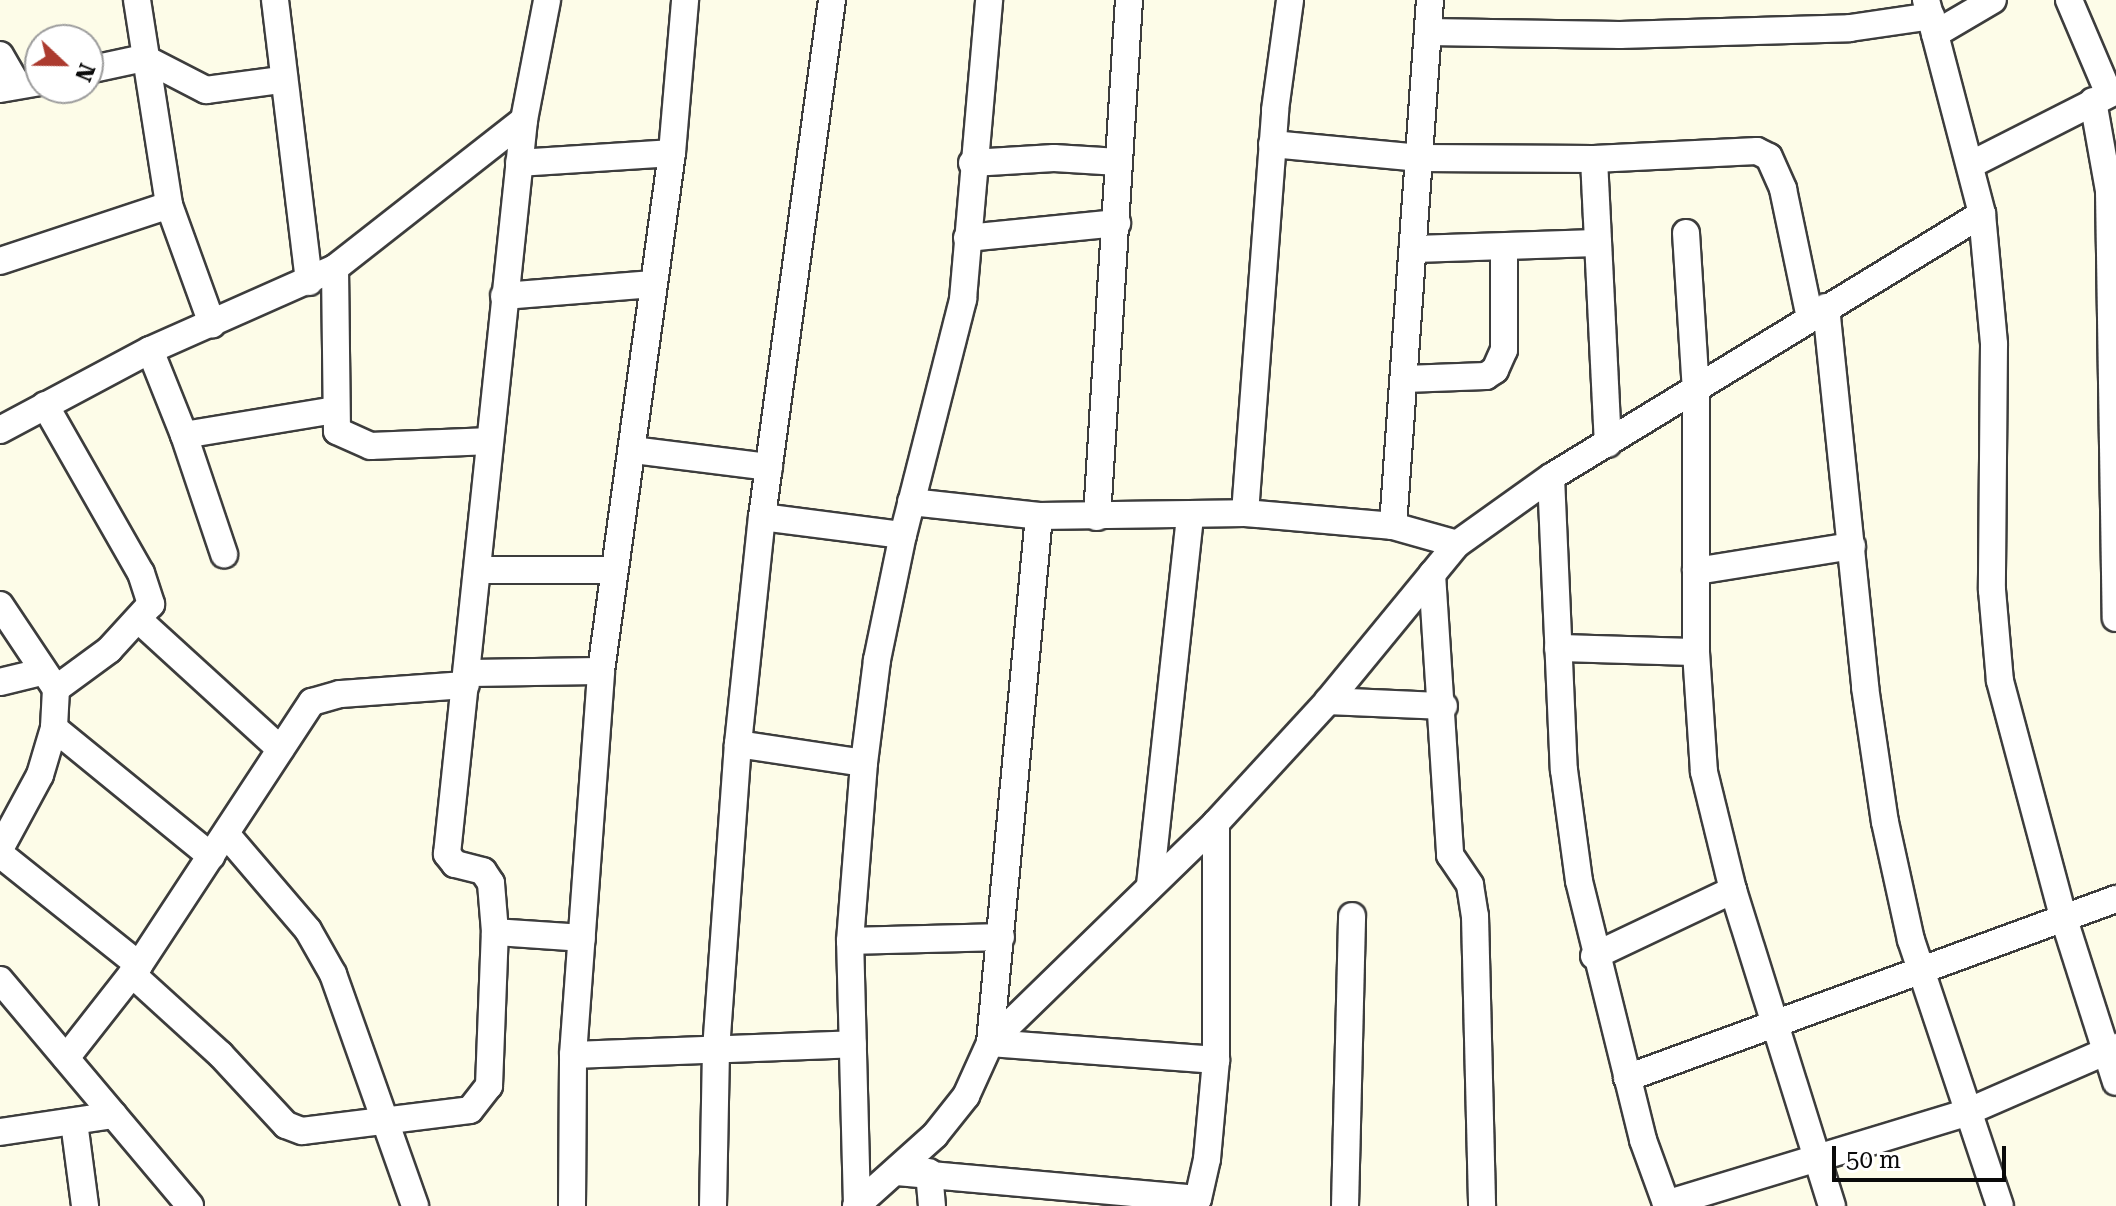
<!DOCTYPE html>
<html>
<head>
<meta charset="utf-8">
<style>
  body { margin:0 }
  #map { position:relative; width:2116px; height:1206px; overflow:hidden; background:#fdfce8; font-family:"Roboto Serif",serif }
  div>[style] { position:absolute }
  .roads { filter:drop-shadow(2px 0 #3d3d3d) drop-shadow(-2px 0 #3d3d3d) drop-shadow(0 2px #3d3d3d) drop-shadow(0 -2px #3d3d3d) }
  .minor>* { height:26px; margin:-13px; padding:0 13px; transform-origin:13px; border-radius:13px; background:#fff }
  span { translate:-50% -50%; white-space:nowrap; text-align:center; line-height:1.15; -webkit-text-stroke:8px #fff; paint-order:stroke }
  .north { position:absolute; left:24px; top:24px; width:80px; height:80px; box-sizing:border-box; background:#fff; border:2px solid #9d9d9d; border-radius:50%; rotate:112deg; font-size:22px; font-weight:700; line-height:32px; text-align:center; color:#0a0a0a }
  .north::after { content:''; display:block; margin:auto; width:28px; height:36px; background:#ac3b2f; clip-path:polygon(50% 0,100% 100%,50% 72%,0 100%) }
  .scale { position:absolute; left:1832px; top:1146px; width:174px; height:36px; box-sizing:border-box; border:4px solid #0a0a0a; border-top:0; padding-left:10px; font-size:24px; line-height:28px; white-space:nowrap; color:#0a0a0a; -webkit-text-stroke:6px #fff; paint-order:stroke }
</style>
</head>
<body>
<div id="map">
  <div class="roads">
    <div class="minor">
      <div style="left:137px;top:0;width:207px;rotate:81.1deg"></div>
      <div style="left:169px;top:205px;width:127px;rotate:70.1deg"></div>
      <div style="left:275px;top:0;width:284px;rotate:83.1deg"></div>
      <div style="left:1926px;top:0;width:221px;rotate:75.3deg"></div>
      <div style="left:1982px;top:214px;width:131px;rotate:84.7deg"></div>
      <div style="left:1994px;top:344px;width:246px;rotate:90.5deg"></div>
      <div style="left:1992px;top:590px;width:91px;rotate:85deg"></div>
      <div style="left:2000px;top:681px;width:243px;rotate:75deg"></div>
      <div style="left:2063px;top:916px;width:174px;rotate:72.3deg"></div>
      <div style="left:2069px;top:0;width:102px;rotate:66.9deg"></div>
      <div style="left:1428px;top:32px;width:192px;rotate:0.9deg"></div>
      <div style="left:1620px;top:35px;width:230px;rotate:-1.7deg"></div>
      <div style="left:1850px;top:28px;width:82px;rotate:-8.4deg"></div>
      <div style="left:1935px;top:34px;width:67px;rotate:-30.4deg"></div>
      <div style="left:0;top:55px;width:32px;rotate:60deg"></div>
      <div style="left:88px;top:70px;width:57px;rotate:-12.1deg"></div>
      <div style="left:144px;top:58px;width:70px;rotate:27.3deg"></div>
      <div style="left:206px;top:90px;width:76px;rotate:-7.6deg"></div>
      <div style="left:0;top:89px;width:41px;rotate:-9.9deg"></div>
      <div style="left:2093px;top:101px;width:91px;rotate:79.9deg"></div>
      <div style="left:2109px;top:191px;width:427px;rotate:89.1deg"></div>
      <div style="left:1272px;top:144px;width:149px;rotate:5.4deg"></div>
      <div style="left:1420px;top:158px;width:174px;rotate:0.3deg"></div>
      <div style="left:1594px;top:159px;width:163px;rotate:-2.8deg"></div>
      <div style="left:1757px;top:151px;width:13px;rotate:27deg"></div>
      <div style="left:1769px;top:157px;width:35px;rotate:66deg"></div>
      <div style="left:1783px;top:189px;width:132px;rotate:78.2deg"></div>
      <div style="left:1594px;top:159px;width:285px;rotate:87.2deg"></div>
      <div style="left:519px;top:163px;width:153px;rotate:-3.7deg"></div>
      <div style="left:972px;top:163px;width:82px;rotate:-3.5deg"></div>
      <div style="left:1054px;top:158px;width:65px;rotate:3.5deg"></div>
      <div style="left:1972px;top:164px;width:161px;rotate:-26.9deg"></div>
      <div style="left:1686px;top:233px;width:160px;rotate:86.4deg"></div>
      <div style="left:1696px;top:393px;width:259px;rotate:90deg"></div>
      <div style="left:1696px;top:652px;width:120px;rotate:86.2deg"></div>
      <div style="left:1704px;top:772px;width:122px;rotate:76.2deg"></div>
      <div style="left:1733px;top:890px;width:331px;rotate:72.6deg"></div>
      <div style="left:967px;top:238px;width:151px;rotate:-5.7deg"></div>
      <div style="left:1413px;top:249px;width:185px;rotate:-1.9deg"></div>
      <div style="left:0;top:261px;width:178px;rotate:-18.3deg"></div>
      <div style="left:335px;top:268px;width:163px;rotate:89.3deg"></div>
      <div style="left:337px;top:431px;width:37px;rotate:24deg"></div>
      <div style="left:371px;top:446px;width:119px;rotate:-2.4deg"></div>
      <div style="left:504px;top:296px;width:149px;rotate:-4.6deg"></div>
      <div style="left:1826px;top:307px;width:382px;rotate:84.1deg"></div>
      <div style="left:1865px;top:687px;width:136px;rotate:81.6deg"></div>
      <div style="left:1885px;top:822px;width:121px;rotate:77.6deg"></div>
      <div style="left:1911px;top:940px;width:280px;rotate:71.5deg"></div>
      <div style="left:150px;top:350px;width:92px;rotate:68.2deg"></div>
      <div style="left:184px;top:435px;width:153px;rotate:-9.4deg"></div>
      <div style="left:1405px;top:379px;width:81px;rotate:-2.1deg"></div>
      <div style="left:1486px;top:376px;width:11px;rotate:-34deg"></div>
      <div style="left:1495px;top:370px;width:22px;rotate:-66deg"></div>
      <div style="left:1504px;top:350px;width:102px;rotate:-90deg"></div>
      <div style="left:45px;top:405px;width:193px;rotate:60.3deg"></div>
      <div style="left:141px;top:573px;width:33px;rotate:72deg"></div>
      <div style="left:151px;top:604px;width:62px;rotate:132.4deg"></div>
      <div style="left:109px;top:650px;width:66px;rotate:143.7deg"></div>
      <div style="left:0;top:430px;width:170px;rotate:-28.1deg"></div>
      <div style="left:150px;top:350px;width:202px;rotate:-23.9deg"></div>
      <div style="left:335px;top:268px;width:240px;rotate:-38.1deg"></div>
      <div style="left:184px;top:435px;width:126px;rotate:71.4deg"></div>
      <div style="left:633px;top:450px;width:137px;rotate:7.1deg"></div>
      <div style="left:1551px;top:477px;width:293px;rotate:87.5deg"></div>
      <div style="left:1564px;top:770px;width:112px;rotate:82.3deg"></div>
      <div style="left:1579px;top:881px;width:267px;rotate:76.1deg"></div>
      <div style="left:1643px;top:1140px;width:70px;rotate:70deg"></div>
      <div style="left:911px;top:502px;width:129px;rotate:6.2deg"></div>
      <div style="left:1039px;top:516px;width:206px;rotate:-0.8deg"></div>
      <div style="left:1245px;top:513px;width:149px;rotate:5deg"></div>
      <div style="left:1393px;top:526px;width:66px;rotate:15.7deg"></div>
      <div style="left:1245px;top:513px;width:404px;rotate:-85.7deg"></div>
      <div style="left:1275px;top:110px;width:111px;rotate:-82.2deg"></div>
      <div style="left:762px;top:517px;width:142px;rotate:7.3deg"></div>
      <div style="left:1097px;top:517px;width:518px;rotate:-86.46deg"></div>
      <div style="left:1393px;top:526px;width:527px;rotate:-85.98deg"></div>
      <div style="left:478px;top:570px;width:133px"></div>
      <div style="left:1696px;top:571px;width:158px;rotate:-9.1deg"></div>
      <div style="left:1432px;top:574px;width:282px;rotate:86.3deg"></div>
      <div style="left:1450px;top:855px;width:36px;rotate:56deg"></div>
      <div style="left:1470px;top:885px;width:31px;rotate:81deg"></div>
      <div style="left:1475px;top:916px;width:290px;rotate:88.6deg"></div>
      <div style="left:0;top:605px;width:101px;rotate:56.3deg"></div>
      <div style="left:56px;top:689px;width:39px;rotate:93deg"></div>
      <div style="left:54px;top:728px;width:49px;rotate:106.6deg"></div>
      <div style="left:40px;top:775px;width:84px;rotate:118.4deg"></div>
      <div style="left:140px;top:621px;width:190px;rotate:42.4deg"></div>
      <div style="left:1558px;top:648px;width:138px;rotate:1.7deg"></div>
      <div style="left:468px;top:673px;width:133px;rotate:-0.9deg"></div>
      <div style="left:0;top:682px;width:42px;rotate:-13.7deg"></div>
      <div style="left:1328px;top:701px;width:116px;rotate:2.5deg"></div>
      <div style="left:54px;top:728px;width:203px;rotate:39.2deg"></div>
      <div style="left:738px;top:744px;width:127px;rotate:8.6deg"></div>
      <div style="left:226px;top:834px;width:126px;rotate:49.5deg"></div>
      <div style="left:308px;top:930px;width:51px;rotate:60.4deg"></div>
      <div style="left:333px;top:974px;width:246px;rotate:70.5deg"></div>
      <div style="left:0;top:854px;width:178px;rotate:38.6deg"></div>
      <div style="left:1150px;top:885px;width:372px;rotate:-83.8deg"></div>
      <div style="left:495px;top:932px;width:87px;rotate:3.9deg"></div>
      <div style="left:850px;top:941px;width:151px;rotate:-1.5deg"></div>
      <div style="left:1594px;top:956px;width:154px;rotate:-25.4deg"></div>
      <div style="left:132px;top:974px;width:119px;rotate:42.3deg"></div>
      <div style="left:220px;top:1054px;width:97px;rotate:47.1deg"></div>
      <div style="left:286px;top:1125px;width:17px;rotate:21deg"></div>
      <div style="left:302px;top:1131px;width:169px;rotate:-7.1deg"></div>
      <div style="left:470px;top:1110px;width:31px;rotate:-52deg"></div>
      <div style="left:489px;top:1086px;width:154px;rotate:-87.8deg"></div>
      <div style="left:495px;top:932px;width:49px;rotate:-94.7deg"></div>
      <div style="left:491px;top:883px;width:14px;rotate:-124deg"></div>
      <div style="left:483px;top:871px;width:29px;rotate:-166deg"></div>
      <div style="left:455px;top:864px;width:13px;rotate:-129deg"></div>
      <div style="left:447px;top:854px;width:738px;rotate:-84.01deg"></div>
      <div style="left:524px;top:120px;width:122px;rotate:-79.1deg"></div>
      <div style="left:0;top:980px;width:295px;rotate:49.9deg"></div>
      <div style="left:990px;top:1043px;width:315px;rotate:-44.2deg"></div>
      <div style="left:1216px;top:823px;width:166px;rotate:-47.4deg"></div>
      <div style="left:1328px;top:701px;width:203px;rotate:-50.6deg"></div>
      <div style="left:1457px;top:544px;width:115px;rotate:-35.5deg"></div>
      <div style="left:1551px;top:477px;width:505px;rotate:-31.39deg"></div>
      <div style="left:990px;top:1043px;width:227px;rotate:4.3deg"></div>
      <div style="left:573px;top:1055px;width:280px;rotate:-2.2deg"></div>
      <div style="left:66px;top:1058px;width:118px;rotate:-51.9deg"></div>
      <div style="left:139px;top:965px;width:315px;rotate:-56.7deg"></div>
      <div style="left:312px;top:702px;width:29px;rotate:-16deg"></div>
      <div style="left:340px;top:694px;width:126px;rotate:-4.1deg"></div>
      <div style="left:1627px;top:1078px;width:521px;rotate:-20.11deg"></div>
      <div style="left:74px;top:1122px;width:85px;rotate:82.5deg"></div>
      <div style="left:0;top:1132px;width:115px;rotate:-8.5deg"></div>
      <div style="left:897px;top:1172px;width:302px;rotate:5.1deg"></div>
      <div style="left:1198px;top:1199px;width:41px;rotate:-77.3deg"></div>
      <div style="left:1207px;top:1159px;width:99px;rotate:-84.8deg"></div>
      <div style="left:1216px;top:1060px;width:237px;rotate:-90deg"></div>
      <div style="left:929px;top:1172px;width:34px;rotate:85deg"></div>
      <div style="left:1666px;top:1204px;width:313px;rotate:-16.9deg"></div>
      <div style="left:1965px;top:1113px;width:165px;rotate:-23.6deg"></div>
      <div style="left:857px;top:1205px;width:264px;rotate:-91.5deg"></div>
      <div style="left:850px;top:941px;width:179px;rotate:-85.5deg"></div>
      <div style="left:864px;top:763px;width:104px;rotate:-82.8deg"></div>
      <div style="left:877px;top:660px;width:128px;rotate:-78.3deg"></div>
      <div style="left:903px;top:535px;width:244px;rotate:-75.7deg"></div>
      <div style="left:963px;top:299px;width:300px;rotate:-85deg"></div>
      <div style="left:572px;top:1206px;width:151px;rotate:-89.6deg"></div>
      <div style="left:573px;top:1055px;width:385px;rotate:-85.8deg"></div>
      <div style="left:601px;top:671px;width:523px;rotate:-82.2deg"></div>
      <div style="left:672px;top:153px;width:154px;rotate:-85.1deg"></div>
      <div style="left:713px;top:1206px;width:156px;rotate:-88.9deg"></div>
      <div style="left:716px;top:1050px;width:307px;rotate:-85.9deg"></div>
      <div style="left:738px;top:744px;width:228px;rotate:-84deg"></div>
      <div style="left:762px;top:517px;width:522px;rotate:-82.29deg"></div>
      <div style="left:856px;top:1206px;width:106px;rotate:-41.9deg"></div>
      <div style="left:935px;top:1135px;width:50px;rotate:-51.5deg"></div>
      <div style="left:966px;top:1096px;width:58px;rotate:-65.6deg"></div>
      <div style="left:990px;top:1043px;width:529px;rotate:-84.69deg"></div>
      <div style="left:1345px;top:1206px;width:290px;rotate:-88.6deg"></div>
    </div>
  </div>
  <div class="north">N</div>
  <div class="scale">50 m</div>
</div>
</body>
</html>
